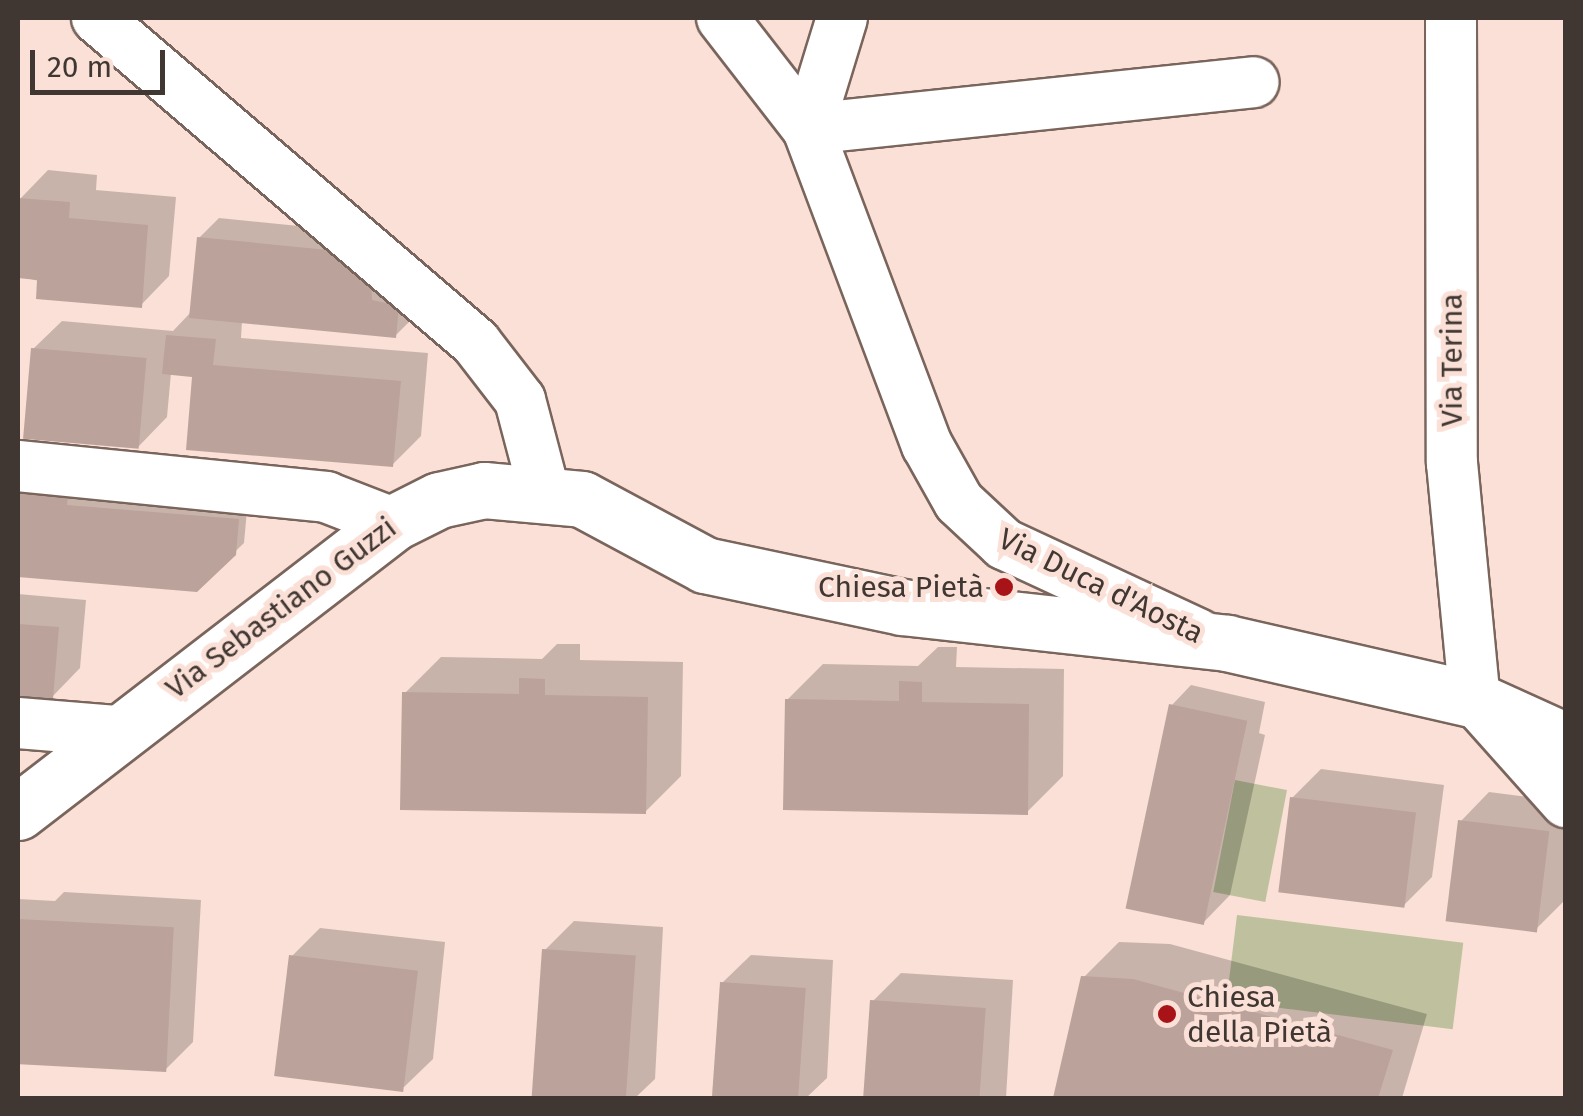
<!DOCTYPE html>
<html>
<head>
<meta charset="utf-8">
<style>
  body { margin:0 }
  #map { position:relative; width:1583px; height:1116px; overflow:hidden; background:#fae0d6; font-family:"Fira Sans",sans-serif }
  div>[style] { position:absolute }
  .green>* { inset:0; background:#bfc19e; transform-origin:0 0 }
  .shadow>* { inset:0; background:#0003 }
  .building>* { inset:0; background:#bba29b; transform-origin:0 0 }
  .roads { filter:drop-shadow(2px 0 #7a655c) drop-shadow(-2px 0 #7a655c) drop-shadow(0 2px #7a655c) drop-shadow(0 -2px #7a655c) }
  .street>* { height:50px; margin:-25px; padding:0 25px; transform-origin:25px; border-radius:25px; background:#fff }
  .secondary>* { height:55px; margin:-27.5px; padding:0 27.5px; transform-origin:27.5px; border-radius:27.5px; background:#fff }
  .dots>* { width:28px; height:28px; translate:-50% -50%; box-sizing:border-box; border:5px solid #fae0d6; border-radius:50% }
  span { translate:-50% -50%; white-space:nowrap; text-align:center; line-height:1.15; -webkit-text-stroke:10px #fae0d6; paint-order:stroke }
  .street-label { font-size:30px; color:#403632 }
  .poi-label { font-size:30px; color:#403632 }
  .right { translate:-100% -50%; text-align:right }
  .left { translate:0 -50%; text-align:left }
  .frame { position:absolute; inset:0; border:20px solid #403632; pointer-events:none }
  .scale { position:absolute; left:30px; top:50px; width:135px; height:45px; box-sizing:border-box; border:5px solid #403632; border-top:0; padding-left:12px; font-size:30px; line-height:35px; white-space:nowrap; color:#403632; -webkit-text-stroke:8px #fae0d6; paint-order:stroke }
</style>
</head>
<body>
<div id="map">
  <div class="green">
    <div style="left:1235px;top:780px;width:53px;height:114px;rotate:11deg"></div>
    <div style="left:1237px;top:915px;width:228px;height:87px;rotate:7deg"></div>
  </div>
  <div class="shadow">
    <div style="clip-path:polygon(48px 170px,97px 175px,96px 190px,176px 197px,169px 276px,141px 305px,18px 276px,20px 199px)"></div>
    <div style="clip-path:polygon(219px 218px,358px 232px,415px 316px,395px 336px,242px 321px,241px 338px,428px 353px,421px 436px,392px 465px,195px 375px,171px 373px,167px 417px,139px 446px,33px 349px,62px 321px,173px 331px,192px 311px,199px 238px)"></div>
    <div style="clip-path:polygon(18px 468px,247px 510px,244px 543px,196px 589px,18px 574px)"></div>
    <div style="clip-path:polygon(18px 594px,86px 600px,80px 668px,52px 697px,18px 694px)"></div>
    <div style="clip-path:polygon(557px 644px,580px 644px,580px 660px,683px 662px,681px 776px,645px 812px,405px 693px,441px 657px,542px 659px)"></div>
    <div style="clip-path:polygon(938px 647px,957px 647px,956px 667px,1064px 669px,1063px 776px,1027px 812px,787px 700px,823px 664px,918px 666px)"></div>
    <div style="clip-path:polygon(1191px 685px,1265px 702px,1259px 733px,1265px 735px,1230px 895px,1202px 924px,1172px 705px)"></div>
    <div style="clip-path:polygon(1321px 769px,1444px 785px,1432px 877px,1403px 906px,1292px 798px)"></div>
    <div style="clip-path:polygon(1489px 792px,1566px 802px,1564px 901px,1535px 930px,1461px 821px)"></div>
    <div style="clip-path:polygon(64px 892px,201px 900px,193px 1042px,165px 1070px,18px 1062px,18px 899px,55px 901px)"></div>
    <div style="clip-path:polygon(574px 921px,663px 927px,655px 1079px,635px 1098px,537px 1098px,545px 950px)"></div>
    <div style="clip-path:polygon(320px 928px,445px 942px,433px 1059px,404px 1087px,291px 957px)"></div>
    <div style="clip-path:polygon(1119px 942px,1170px 944px,1427px 1014px,1402px 1098px,1055px 1098px,1083px 978px)"></div>
    <div style="clip-path:polygon(751px 955px,833px 960px,827px 1078px,806px 1098px,715px 1098px,722px 983px)"></div>
    <div style="clip-path:polygon(901px 973px,1013px 980px,1006px 1098px,867px 1098px,873px 1001px)"></div>
  </div>
  <div class="building">
    <div style="clip-path:polygon(18px 198px,70px 202px,69px 218px,148px 225px,142px 308px,36px 299px,37px 280px,18px 278px)"></div>
    <div style="clip-path:polygon(197px 237px,338px 251px,371px 276px,372px 300px,399px 306px,396px 338px,189px 318px)"></div>
    <div style="clip-path:polygon(166px 335px,216px 339px,213px 365px,401px 381px,393px 467px,186px 450px,192px 377px,162px 374px)"></div>
    <div style="left:31px;top:348px;width:116px;height:91px;rotate:5deg"></div>
    <div style="clip-path:polygon(18px 489px,68px 493px,67px 505px,239px 519px,236px 555px,197px 592px,18px 577px)"></div>
    <div style="clip-path:polygon(18px 624px,59px 627px,53px 699px,18px 696px)"></div>
    <div style="clip-path:polygon(519px 678px,545px 679px,545px 695px,648px 697px,646px 814px,400px 810px,402px 692px,519px 694px)"></div>
    <div style="clip-path:polygon(899px 681px,922px 682px,922px 702px,1029px 704px,1028px 815px,783px 810px,785px 699px,899px 701px)"></div>
    <div style="left:1169px;top:704px;width:80px;height:209px;rotate:12deg"></div>
    <div style="left:1290px;top:797px;width:127px;height:96px;rotate:7deg"></div>
    <div style="left:1458px;top:820px;width:92px;height:102px;rotate:7deg"></div>
    <div style="left:18px;top:919px;width:156px;height:145px;rotate:3deg"></div>
    <div style="left:542px;top:949px;width:94px;height:149px;rotate:4deg"></div>
    <div style="left:289px;top:955px;width:130px;height:122px;rotate:7deg"></div>
    <div style="clip-path:polygon(1081px 976px,1133px 979px,1393px 1050px,1378px 1098px,1053px 1098px)"></div>
    <div style="left:720px;top:982px;width:86px;height:116px;rotate:4deg"></div>
    <div style="left:870px;top:1000px;width:116px;height:98px;rotate:4deg"></div>
  </div>
  <div class="roads">
    <div class="street">
      <div style="left:97px;top:18px;width:499px;rotate:40.6deg"></div>
      <div style="left:476px;top:343px;width:72px;rotate:52.3deg"></div>
      <div style="left:520px;top:400px;width:94px;rotate:75.2deg"></div>
      <div style="left:722px;top:18px;width:140px;rotate:52.2deg"></div>
      <div style="left:808px;top:129px;width:338px;rotate:69.4deg"></div>
      <div style="left:927px;top:445px;width:65px;rotate:60.7deg"></div>
      <div style="left:959px;top:502px;width:62px;rotate:43deg"></div>
      <div style="left:1004px;top:544px;width:214px;rotate:24.9deg"></div>
      <div style="left:842px;top:18px;width:116px;rotate:107deg"></div>
      <div style="left:808px;top:129px;width:448px;rotate:-6deg"></div>
      <div style="left:1451px;top:18px;width:445px;rotate:89.9deg"></div>
      <div style="left:1452px;top:463px;width:238px;rotate:84.5deg"></div>
      <div style="left:1475px;top:700px;width:137px;rotate:48.3deg"></div>
      <div style="left:18px;top:466px;width:310px;rotate:5.7deg"></div>
      <div style="left:326px;top:497px;width:72px;rotate:21.2deg"></div>
      <div style="left:18px;top:723px;width:98px;rotate:4.7deg"></div>
    </div>
    <div class="secondary">
      <div style="left:18px;top:812px;width:473px;rotate:-37.6deg"></div>
      <div style="left:393px;top:523px;width:51px;rotate:-26.6deg"></div>
      <div style="left:439px;top:500px;width:46px;rotate:-12.5deg"></div>
      <div style="left:484px;top:490px;width:98px;rotate:5.2deg"></div>
      <div style="left:582px;top:499px;width:140px;rotate:28.2deg"></div>
      <div style="left:705px;top:565px;width:201px;rotate:12deg"></div>
      <div style="left:902px;top:607px;width:327px;rotate:6.3deg"></div>
      <div style="left:1227px;top:643px;width:254px;rotate:12.9deg"></div>
      <div style="left:1475px;top:700px;width:100px;rotate:24.3deg"></div>
    </div>
  </div>
  <div class="dots">
    <div style="left:1004px;top:587px;background:#a81317"></div>
    <div style="left:1167px;top:1014px;background:#a81317"></div>
  </div>
  <div class="street-label">
    <span style="left:1452px;top:360px;rotate:-90deg">Via Terina</span>
    <span style="left:1101px;top:586px;rotate:26deg">Via Duca d'Aosta</span>
    <span style="left:281px;top:608px;rotate:-37deg">Via Sebastiano Guzzi</span>
  </div>
  <div class="poi-label">
    <span class="right" style="left:984px;top:587px">Chiesa Pietà</span>
    <span class="left" style="left:1187px;top:1014px">Chiesa<br>della Pietà</span>
  </div>
  <div class="frame"></div>
  <div class="scale">20 m</div>
</div>
</body>
</html>
